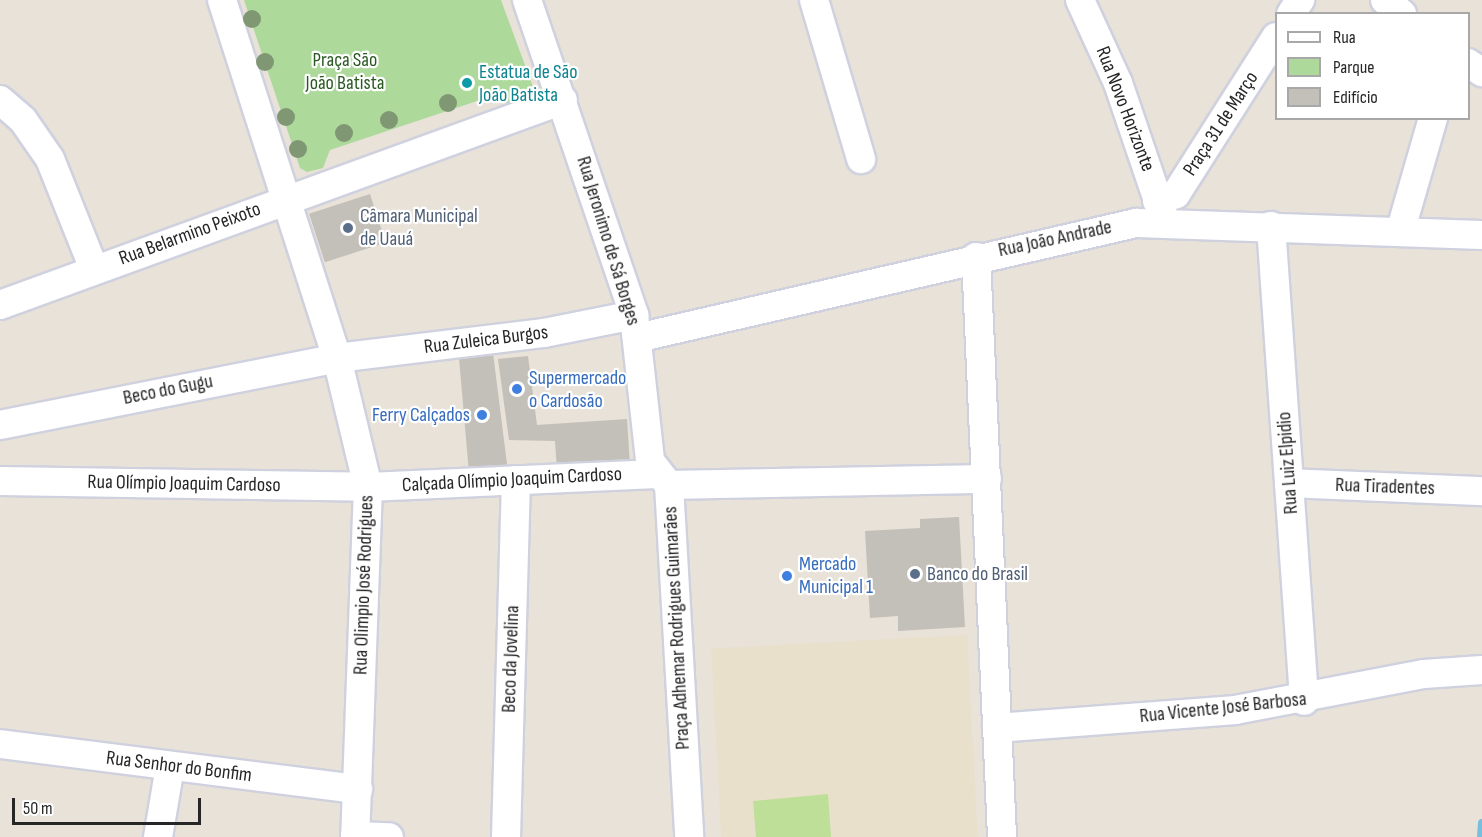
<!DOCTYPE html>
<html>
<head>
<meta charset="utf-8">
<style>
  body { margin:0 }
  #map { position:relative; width:1482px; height:837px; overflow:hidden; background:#e8e2d9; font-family:"Sofia Sans Condensed",sans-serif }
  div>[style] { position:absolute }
  .education>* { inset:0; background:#e8e0ca; transform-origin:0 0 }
  .green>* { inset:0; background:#add99b }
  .pitch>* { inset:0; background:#bddf98 }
  .stream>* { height:8px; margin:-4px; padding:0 4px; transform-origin:4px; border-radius:4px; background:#77bedf }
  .building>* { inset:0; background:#c3bfb9; transform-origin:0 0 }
  .roads { filter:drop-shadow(2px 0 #cfd1de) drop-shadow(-2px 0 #cfd1de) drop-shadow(0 2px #cfd1de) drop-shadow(0 -2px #cfd1de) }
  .minor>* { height:28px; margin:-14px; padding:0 14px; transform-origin:14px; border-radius:14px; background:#fff }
  .trees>* { width:18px; height:18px; margin:-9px; border-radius:50%; background:#7f9773 }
  .dots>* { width:16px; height:16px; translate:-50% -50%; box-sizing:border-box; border:3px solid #fff; border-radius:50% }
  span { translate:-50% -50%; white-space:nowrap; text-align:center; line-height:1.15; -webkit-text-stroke:4.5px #fff; paint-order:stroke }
  .park-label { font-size:20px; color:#295920 }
  .culture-label { font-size:20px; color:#0d838f }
  .left { translate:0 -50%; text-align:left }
  .street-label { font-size:20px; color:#262626 }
  .service-label { font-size:20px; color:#4e5e75 }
  .shop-label { font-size:20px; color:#366cbe }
  .right { translate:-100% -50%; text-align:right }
  .legend { position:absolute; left:1275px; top:12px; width:195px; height:108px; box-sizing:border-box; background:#fff; border:2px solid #a8a8a8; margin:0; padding:8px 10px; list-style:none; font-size:18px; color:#262626 }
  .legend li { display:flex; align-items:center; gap:12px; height:30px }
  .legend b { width:30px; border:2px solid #a8a8a8 }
  .scale { position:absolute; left:12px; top:798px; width:189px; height:27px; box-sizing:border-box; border:3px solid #262626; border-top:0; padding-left:8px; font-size:18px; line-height:21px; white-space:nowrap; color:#262626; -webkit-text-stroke:4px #fff; paint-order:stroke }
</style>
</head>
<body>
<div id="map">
  <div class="education">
    <div style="left:967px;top:635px;width:202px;height:256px;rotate:87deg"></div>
  </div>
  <div class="green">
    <div style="clip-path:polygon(244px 0,501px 0,533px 87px,527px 100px,511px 106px,492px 96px,330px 150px,323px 168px,307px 172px,300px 168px)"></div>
  </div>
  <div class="pitch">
    <div style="clip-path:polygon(828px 794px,831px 837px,756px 837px,753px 801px)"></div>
  </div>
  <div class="stream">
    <div style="left:1481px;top:837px;width:14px;rotate:-86deg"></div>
  </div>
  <div class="building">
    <div style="left:370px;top:194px;width:51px;height:64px;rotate:72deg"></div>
    <div style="clip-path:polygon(493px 353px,508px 472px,469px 473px,459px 358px)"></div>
    <div style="clip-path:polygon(528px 356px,537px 425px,627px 419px,630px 465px,557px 470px,555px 441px,509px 440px,498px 359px)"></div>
    <div style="clip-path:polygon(959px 517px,965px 627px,898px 631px,898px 616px,870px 618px,865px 531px,920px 528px,920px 519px)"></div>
  </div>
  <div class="roads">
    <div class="minor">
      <div style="left:222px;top:0;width:376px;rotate:72.2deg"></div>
      <div style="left:337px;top:358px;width:133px;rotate:76.5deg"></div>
      <div style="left:368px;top:487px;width:350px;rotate:92.1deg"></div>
      <div style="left:527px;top:0;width:333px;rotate:71.2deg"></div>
      <div style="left:634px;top:315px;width:147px;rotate:83.7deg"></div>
      <div style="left:650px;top:461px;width:31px;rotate:52deg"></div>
      <div style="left:814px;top:0;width:166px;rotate:73.5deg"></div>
      <div style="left:1080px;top:0;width:91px;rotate:65.4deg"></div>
      <div style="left:1118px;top:83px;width:146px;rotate:71.2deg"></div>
      <div style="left:1385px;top:0;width:22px;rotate:39deg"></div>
      <div style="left:1291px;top:14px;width:17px;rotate:-57deg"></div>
      <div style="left:1468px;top:63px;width:17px;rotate:33deg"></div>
      <div style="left:0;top:100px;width:30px;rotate:41deg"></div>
      <div style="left:23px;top:120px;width:47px;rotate:55.3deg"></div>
      <div style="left:50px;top:159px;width:118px;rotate:68.2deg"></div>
      <div style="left:1157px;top:201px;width:20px;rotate:-20deg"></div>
      <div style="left:1176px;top:194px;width:186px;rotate:-57.5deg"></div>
      <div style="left:1271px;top:226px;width:476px;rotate:86deg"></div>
      <div style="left:1401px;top:229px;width:116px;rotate:-73.9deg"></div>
      <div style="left:976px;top:257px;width:581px;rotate:87.43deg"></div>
      <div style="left:0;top:305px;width:599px;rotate:-20.01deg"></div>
      <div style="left:637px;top:338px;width:512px;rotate:-12.98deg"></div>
      <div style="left:1136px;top:223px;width:346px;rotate:2deg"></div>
      <div style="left:0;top:425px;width:344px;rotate:-11.2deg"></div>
      <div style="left:337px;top:358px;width:209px;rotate:-6.9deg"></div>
      <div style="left:544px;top:333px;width:92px;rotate:-11.3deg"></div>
      <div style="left:0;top:481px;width:368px;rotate:0.9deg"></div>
      <div style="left:368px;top:487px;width:289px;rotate:-2.6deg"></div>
      <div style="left:1289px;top:483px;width:193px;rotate:2.4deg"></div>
      <div style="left:669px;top:485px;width:353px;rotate:86.7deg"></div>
      <div style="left:669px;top:485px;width:318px;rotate:-1.1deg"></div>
      <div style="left:997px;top:728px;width:239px;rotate:-4.3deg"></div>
      <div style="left:1235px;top:710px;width:192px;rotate:-10.8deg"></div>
      <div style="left:1424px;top:674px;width:58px;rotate:-3.9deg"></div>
      <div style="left:0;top:744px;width:361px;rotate:7.2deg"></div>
      <div style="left:355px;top:836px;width:34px;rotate:2deg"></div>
      <div style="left:158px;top:837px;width:71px;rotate:-80.3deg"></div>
      <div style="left:506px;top:837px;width:357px;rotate:-88.4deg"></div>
    </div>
  </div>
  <div class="trees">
    <div style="left:252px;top:19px"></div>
    <div style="left:265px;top:62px"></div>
    <div style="left:448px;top:103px"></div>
    <div style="left:286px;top:117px"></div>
    <div style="left:389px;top:120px"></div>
    <div style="left:344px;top:133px"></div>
    <div style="left:298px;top:149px"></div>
  </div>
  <div class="dots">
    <div style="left:467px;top:83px;background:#0f9aa8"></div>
    <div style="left:348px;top:228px;background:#5c6f8a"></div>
    <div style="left:517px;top:389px;background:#3f7fe0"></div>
    <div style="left:482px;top:415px;background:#3f7fe0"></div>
    <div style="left:915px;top:574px;background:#5c6f8a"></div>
    <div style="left:787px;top:576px;background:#3f7fe0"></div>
  </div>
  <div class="park-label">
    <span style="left:345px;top:72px">Praça São<br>João Batista</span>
  </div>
  <div class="culture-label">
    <span class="left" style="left:479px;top:84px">Estatua de São<br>João Batista</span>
  </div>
  <div class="street-label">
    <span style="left:1125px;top:109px;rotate:69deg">Rua Novo Horizonte</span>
    <span style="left:1221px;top:124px;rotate:-57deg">Praça 31 de Março</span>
    <span style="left:190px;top:234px;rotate:-20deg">Rua Belarmino Peixoto</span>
    <span style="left:1055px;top:239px;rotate:-12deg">Rua João Andrade</span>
    <span style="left:608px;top:241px;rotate:73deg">Rua Jeronimo de Sá Borges</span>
    <span style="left:486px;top:340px;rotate:-7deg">Rua Zuleica Burgos</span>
    <span style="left:168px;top:390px;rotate:-11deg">Beco do Gugu</span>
    <span style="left:1288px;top:463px;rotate:-94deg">Rua Luiz Elpidio</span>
    <span style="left:512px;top:480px;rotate:-3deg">Calçada Olímpio Joaquim Cardoso</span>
    <span style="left:184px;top:484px;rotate:1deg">Rua Olímpio Joaquim Cardoso</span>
    <span style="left:1385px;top:487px;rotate:2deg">Rua Tiradentes</span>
    <span style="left:364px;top:585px;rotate:-88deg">Rua Olimpio José Rodrigues</span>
    <span style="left:677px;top:628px;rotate:-93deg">Praça Adhemar Rodrigues Guimarães</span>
    <span style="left:511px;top:659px;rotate:-88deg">Beco da Jovelina</span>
    <span style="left:1223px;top:708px;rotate:-6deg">Rua Vicente José Barbosa</span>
    <span style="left:179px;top:767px;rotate:7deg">Rua Senhor do Bonfim</span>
  </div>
  <div class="service-label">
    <span class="left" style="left:360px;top:228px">Câmara Municipal<br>de Uauá</span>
    <span class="left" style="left:927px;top:574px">Banco do Brasil</span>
  </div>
  <div class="shop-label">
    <span class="left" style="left:529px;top:390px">Supermercado<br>o Cardosão</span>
    <span class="right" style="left:470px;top:415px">Ferry Calçados</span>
    <span class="left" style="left:799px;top:576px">Mercado<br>Municipal 1</span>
  </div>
  <ul class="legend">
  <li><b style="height:8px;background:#fff"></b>Rua</li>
  <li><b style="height:16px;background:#add99b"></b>Parque</li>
  <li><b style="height:16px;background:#c3bfb9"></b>Edifício</li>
  </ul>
  <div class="scale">50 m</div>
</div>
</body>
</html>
